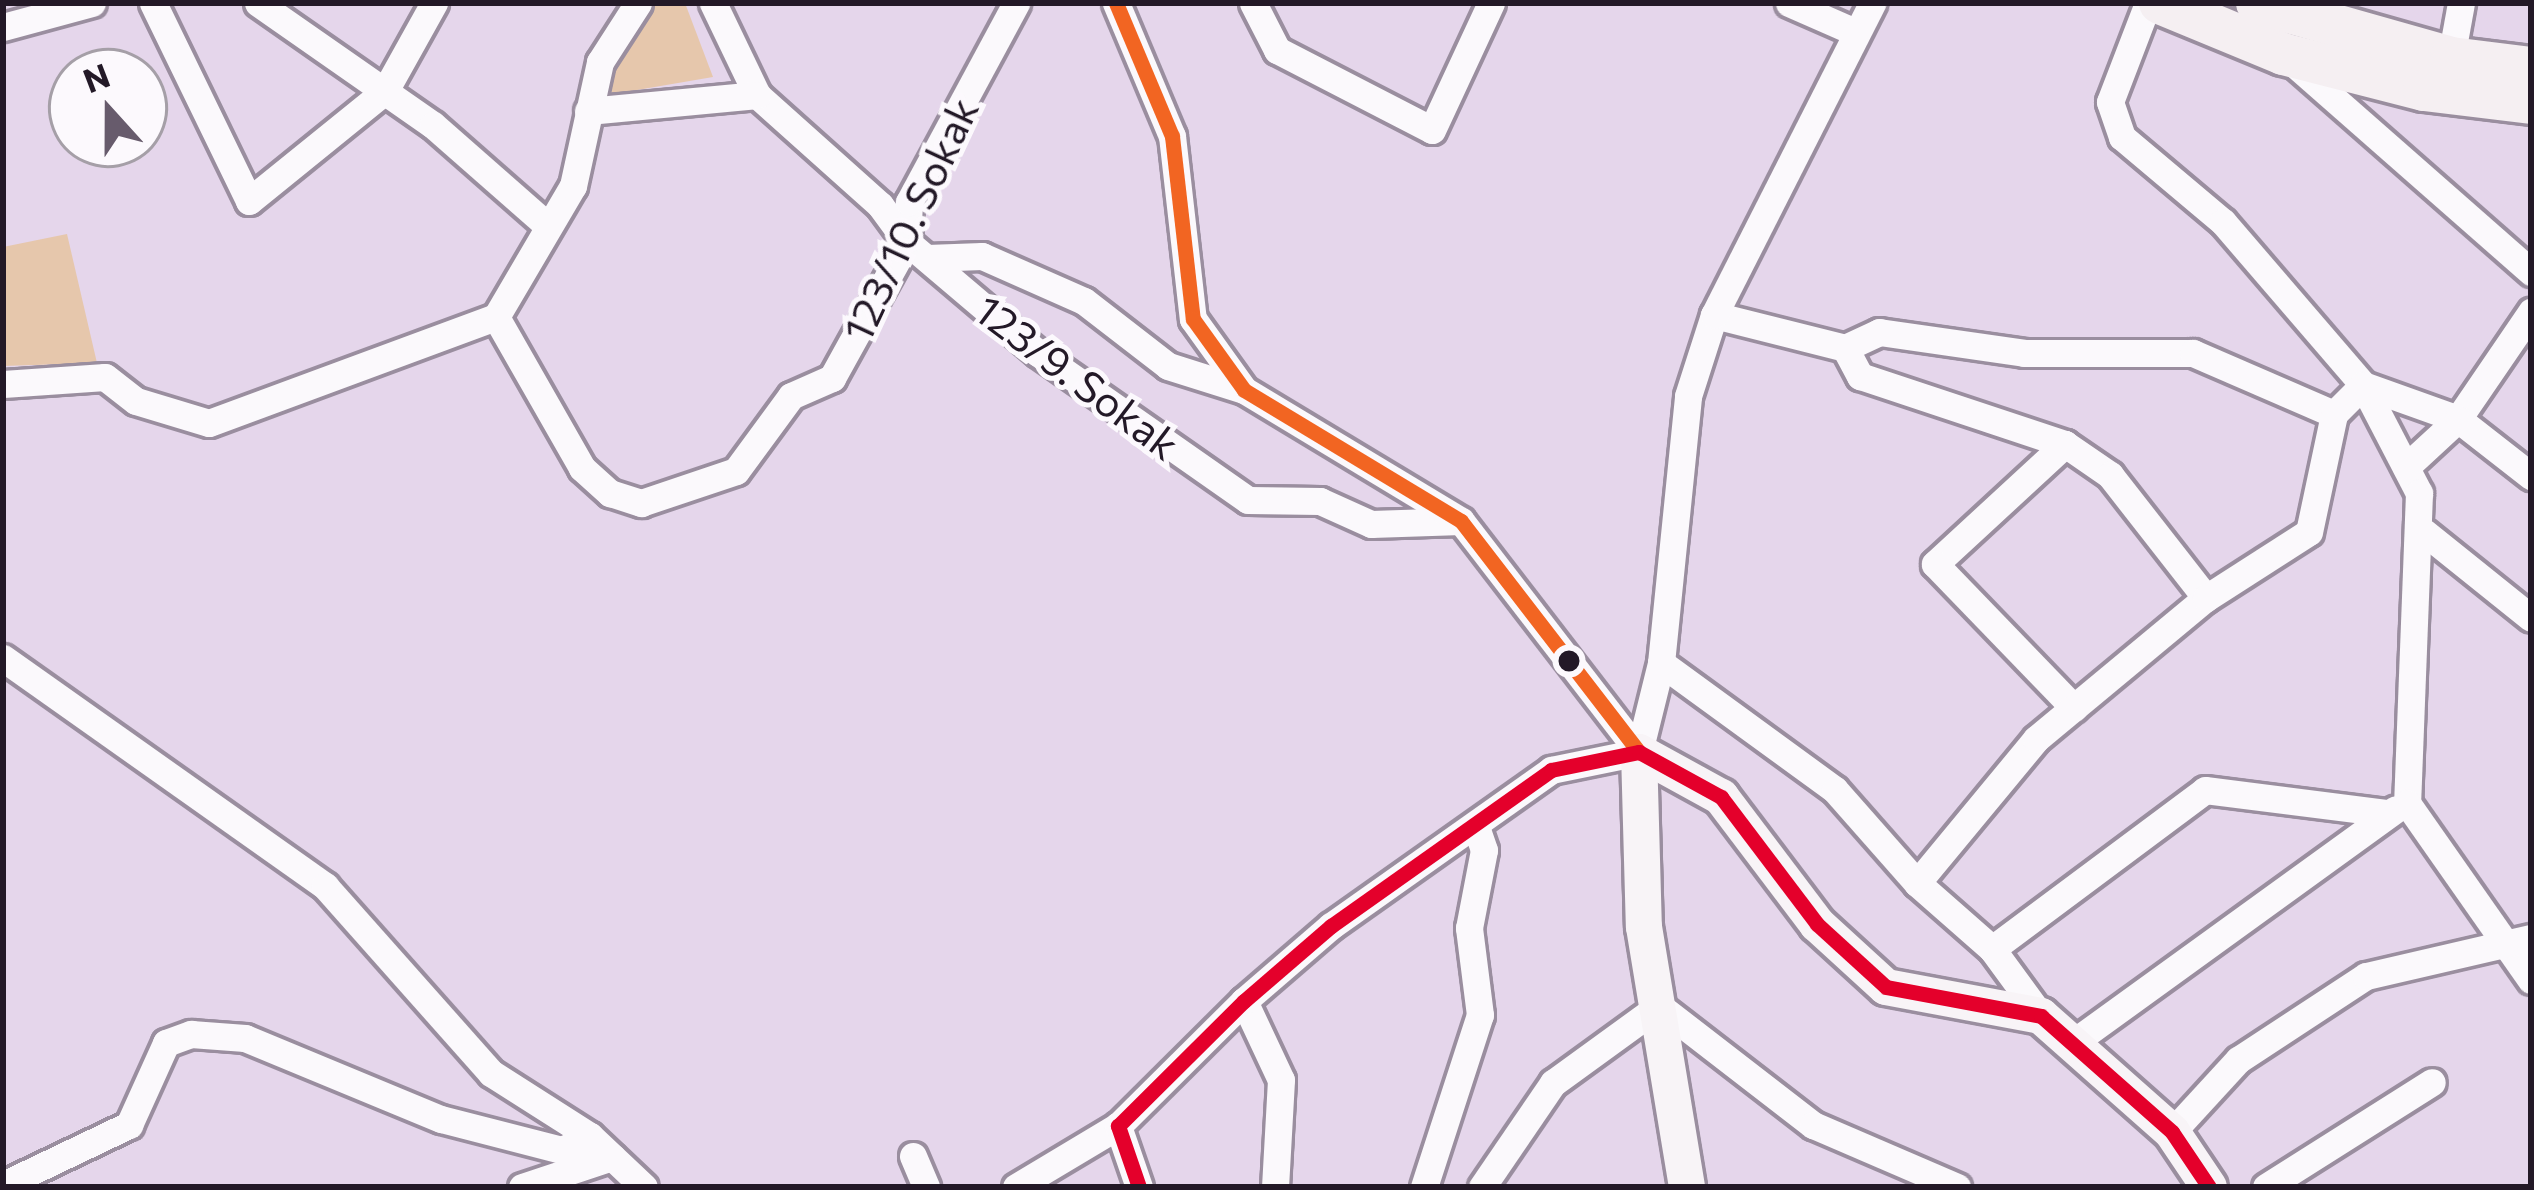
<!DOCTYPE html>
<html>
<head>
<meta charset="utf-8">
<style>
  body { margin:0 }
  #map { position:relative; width:2534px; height:1190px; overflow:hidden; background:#e5d6eb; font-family:Commissioner,sans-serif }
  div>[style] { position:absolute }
  .green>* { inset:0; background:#e6c7ac }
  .roads { filter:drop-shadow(3px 0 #9a8e9f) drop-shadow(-3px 0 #9a8e9f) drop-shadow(0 3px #9a8e9f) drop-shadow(0 -3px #9a8e9f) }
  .street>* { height:27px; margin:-13.5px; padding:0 13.5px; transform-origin:13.5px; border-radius:13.5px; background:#fbf9fc }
  .secondary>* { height:36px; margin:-18px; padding:0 18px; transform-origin:18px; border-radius:18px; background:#f8f4f7 }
  .primary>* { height:42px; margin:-21px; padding:0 21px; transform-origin:21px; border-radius:21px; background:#f5eff2 }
  .bus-1>* { height:15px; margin:-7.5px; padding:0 7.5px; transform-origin:7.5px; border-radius:7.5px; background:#f26522 }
  .bus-2>* { height:15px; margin:-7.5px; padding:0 7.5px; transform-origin:7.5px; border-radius:7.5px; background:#e4002b }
  .dots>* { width:33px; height:33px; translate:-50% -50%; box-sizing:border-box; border:6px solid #fcf9fd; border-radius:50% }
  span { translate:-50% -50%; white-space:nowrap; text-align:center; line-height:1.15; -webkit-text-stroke:10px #fcf9fd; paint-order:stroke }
  .street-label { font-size:42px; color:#231927 }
  .frame { position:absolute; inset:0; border:6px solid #231927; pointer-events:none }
  .north { position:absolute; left:48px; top:48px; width:120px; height:120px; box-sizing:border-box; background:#fcf9fd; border:3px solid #a59fa7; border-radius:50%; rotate:339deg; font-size:33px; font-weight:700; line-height:48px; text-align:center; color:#231927 }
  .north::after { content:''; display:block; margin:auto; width:42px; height:54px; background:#675b6c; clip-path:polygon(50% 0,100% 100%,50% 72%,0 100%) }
</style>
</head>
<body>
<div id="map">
  <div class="green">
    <div style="clip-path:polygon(653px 3px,685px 3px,713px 77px,608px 95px,607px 75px)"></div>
    <div style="clip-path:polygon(67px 234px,97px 363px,3px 366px,3px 247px)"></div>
  </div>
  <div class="roads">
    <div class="street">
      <div style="left:153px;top:3px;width:220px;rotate:64.1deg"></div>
      <div style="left:249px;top:201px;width:175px;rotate:-39deg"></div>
      <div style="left:385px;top:91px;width:101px;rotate:-60.9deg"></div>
      <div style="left:258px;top:3px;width:213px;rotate:34.9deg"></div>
      <div style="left:433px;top:125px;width:153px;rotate:41.3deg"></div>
      <div style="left:713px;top:3px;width:102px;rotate:64.4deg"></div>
      <div style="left:757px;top:95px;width:165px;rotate:41.8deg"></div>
      <div style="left:880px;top:205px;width:46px;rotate:53.9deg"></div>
      <div style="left:907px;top:242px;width:172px;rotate:40.3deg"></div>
      <div style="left:1038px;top:353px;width:256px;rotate:35deg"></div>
      <div style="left:1248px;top:500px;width:72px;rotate:0.8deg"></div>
      <div style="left:1320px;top:501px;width:56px;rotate:24.3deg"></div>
      <div style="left:1371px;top:524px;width:90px;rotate:-1.9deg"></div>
      <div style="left:1116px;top:3px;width:144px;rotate:67.2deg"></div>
      <div style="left:1172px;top:136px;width:184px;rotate:83.5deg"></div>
      <div style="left:1193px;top:319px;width:87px;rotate:54.3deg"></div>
      <div style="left:1244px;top:390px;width:253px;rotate:31.1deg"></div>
      <div style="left:1461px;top:521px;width:292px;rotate:52.4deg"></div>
      <div style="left:1253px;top:3px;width:53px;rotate:62.9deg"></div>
      <div style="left:1277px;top:50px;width:174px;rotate:27.3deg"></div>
      <div style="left:1432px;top:130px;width:140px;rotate:-65.1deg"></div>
      <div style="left:1789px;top:3px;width:72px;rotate:23.7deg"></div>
      <div style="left:2148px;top:3px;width:106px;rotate:111deg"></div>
      <div style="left:2110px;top:102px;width:37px;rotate:71deg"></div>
      <div style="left:2122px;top:137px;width:132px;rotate:40.1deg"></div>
      <div style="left:2223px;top:222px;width:215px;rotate:49.3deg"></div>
      <div style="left:2363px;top:385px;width:122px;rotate:62.6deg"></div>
      <div style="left:2419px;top:493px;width:310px;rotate:92.2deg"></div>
      <div style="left:2407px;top:803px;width:216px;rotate:55deg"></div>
      <div style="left:3px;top:27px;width:92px;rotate:-15.1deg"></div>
      <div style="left:2451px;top:58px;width:56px;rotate:-79.7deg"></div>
      <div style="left:2291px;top:61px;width:320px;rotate:41.3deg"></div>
      <div style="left:588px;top:111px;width:170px;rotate:-5.4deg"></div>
      <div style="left:927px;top:258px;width:55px;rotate:-2.1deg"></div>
      <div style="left:982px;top:256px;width:111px;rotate:23.8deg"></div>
      <div style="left:1084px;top:301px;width:106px;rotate:37.7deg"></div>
      <div style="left:1168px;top:366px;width:80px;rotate:17.5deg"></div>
      <div style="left:1714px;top:315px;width:135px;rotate:14.1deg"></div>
      <div style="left:1845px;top:348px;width:32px;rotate:62deg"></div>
      <div style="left:1860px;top:376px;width:216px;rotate:18.4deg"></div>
      <div style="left:2065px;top:444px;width:55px;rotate:34.6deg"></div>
      <div style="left:2110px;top:475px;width:156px;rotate:52deg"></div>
      <div style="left:496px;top:317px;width:174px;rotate:60.3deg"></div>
      <div style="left:582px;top:468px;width:38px;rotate:42deg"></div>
      <div style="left:610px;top:493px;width:33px;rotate:18deg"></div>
      <div style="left:641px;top:503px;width:100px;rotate:-18.6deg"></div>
      <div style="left:736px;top:471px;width:93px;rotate:-53.7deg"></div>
      <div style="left:791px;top:396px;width:45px;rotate:-23.7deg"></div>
      <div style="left:832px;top:378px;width:155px;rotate:-61.1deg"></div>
      <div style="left:907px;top:242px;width:40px;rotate:-87.1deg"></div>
      <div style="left:909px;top:202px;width:226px;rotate:-61.7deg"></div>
      <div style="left:496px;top:317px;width:152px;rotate:-59.6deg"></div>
      <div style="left:573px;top:186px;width:127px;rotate:-77.7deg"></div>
      <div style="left:600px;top:62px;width:70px;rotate:-57.2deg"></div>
      <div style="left:1845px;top:348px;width:38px;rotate:-25deg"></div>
      <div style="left:1879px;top:332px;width:147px;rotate:8.2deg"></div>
      <div style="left:2024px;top:353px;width:169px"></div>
      <div style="left:2193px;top:353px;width:154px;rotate:23.4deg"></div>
      <div style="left:3px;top:384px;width:102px;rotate:-3.9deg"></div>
      <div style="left:105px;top:377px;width:39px;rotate:38deg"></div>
      <div style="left:136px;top:401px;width:76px;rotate:16.8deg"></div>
      <div style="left:209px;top:423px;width:306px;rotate:-20.3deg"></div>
      <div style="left:2065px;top:444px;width:177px;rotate:137.3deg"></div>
      <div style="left:1935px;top:564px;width:200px;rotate:46deg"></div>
      <div style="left:2406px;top:467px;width:71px;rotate:-42.7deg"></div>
      <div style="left:2458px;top:419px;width:130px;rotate:-55.7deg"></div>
      <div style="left:2424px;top:532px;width:137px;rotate:38.8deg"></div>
      <div style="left:3px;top:658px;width:395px;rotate:35.3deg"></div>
      <div style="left:325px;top:886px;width:250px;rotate:48.4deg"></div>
      <div style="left:491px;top:1073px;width:117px;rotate:32.5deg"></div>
      <div style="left:590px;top:1136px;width:74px;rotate:43.4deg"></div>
      <div style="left:1661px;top:663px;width:215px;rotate:36.1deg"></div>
      <div style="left:1835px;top:790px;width:124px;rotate:48.6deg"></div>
      <div style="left:1917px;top:883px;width:100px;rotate:41.3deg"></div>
      <div style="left:1992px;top:949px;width:83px;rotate:53.8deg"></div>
      <div style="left:1639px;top:752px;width:92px;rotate:-76.1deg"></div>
      <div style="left:1661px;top:663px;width:268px;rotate:-84.2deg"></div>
      <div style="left:1688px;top:396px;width:85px;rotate:-72.2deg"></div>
      <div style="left:1714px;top:315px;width:350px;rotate:-63.1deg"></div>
      <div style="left:1917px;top:883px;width:187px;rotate:-50.4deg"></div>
      <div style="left:2036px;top:739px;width:221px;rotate:-39.7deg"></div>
      <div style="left:2206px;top:598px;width:122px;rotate:-32.7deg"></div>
      <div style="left:2309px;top:532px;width:121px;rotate:-78deg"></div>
      <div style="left:2334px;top:414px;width:41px;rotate:-45deg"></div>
      <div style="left:2363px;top:385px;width:101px;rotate:19.7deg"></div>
      <div style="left:2458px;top:419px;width:93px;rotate:38deg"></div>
      <div style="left:1992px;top:949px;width:266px;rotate:-36.7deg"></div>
      <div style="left:2205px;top:790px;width:184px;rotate:7.2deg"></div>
      <div style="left:1244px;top:1001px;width:87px;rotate:64.9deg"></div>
      <div style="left:1281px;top:1080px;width:107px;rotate:93.2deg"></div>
      <div style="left:2074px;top:1042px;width:397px;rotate:-35.9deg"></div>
      <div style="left:2172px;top:1132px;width:98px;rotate:-47.5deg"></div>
      <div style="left:2238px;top:1060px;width:153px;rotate:-33.3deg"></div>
      <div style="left:2366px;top:976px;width:169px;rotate:-13deg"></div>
      <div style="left:913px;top:1156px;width:34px;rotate:67deg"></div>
      <div style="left:3px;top:1185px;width:140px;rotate:-25.5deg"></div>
      <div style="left:129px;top:1125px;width:90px;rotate:-65.7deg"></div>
      <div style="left:166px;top:1043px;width:27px;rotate:-20deg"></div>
      <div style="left:191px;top:1034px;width:54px;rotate:4.2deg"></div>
      <div style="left:245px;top:1038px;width:212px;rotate:22.5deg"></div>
      <div style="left:441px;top:1119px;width:125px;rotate:14.4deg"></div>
      <div style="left:562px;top:1150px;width:31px;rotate:-27deg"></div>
      <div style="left:522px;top:1187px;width:95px;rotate:-18.4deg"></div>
      <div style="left:1016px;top:1187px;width:119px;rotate:-30.9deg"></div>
      <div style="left:1139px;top:1187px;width:65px;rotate:-109deg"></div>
      <div style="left:1118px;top:1126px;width:177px;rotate:-44.8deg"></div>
      <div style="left:1244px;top:1001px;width:115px;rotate:-40.8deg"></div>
      <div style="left:1331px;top:926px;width:270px;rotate:-35.3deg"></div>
      <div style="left:1551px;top:770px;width:90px;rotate:-11.6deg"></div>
      <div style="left:1424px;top:1187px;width:181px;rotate:-72deg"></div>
      <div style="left:1480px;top:1015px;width:88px;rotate:-97.2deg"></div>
      <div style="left:1469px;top:928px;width:79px;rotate:-79.1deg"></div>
      <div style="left:1484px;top:850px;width:21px;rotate:-109deg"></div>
      <div style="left:1482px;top:1187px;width:126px;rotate:-55.7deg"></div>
      <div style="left:1553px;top:1083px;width:131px;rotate:-36deg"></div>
      <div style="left:1659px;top:1006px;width:195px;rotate:37.7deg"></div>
      <div style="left:1813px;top:1125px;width:157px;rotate:23.3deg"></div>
      <div style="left:2266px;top:1187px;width:196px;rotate:-32.3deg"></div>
    </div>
    <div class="secondary">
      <div style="left:1639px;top:752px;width:94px;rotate:28.8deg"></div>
      <div style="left:1721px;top:797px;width:159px;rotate:52.9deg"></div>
      <div style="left:1817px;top:924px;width:93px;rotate:42.4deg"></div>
      <div style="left:1886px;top:987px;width:158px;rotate:10.6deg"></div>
      <div style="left:2041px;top:1016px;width:175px;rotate:41.5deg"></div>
      <div style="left:2172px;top:1132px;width:66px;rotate:56.1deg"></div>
      <div style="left:1639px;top:752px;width:175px;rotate:88.4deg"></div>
      <div style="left:1644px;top:927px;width:264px;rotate:80.6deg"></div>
    </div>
    <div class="primary">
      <div style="left:2160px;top:3px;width:133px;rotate:22.5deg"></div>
      <div style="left:2283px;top:54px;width:146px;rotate:14.3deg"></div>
      <div style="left:2424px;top:90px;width:108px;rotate:6.9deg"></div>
      <div style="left:2257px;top:3px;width:202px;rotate:15.8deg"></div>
      <div style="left:2451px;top:58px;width:81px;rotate:7.1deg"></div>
    </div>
  </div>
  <div class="bus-1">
    <div style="left:1116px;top:3px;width:144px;rotate:67.2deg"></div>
    <div style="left:1172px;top:136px;width:184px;rotate:83.5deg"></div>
    <div style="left:1193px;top:319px;width:87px;rotate:54.3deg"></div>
    <div style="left:1244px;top:390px;width:253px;rotate:31.1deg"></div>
    <div style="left:1461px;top:521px;width:292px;rotate:52.4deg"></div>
  </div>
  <div class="bus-2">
    <div style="left:1139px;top:1187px;width:65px;rotate:-109deg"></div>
    <div style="left:1118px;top:1126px;width:177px;rotate:-44.8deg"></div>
    <div style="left:1244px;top:1001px;width:115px;rotate:-40.8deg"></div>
    <div style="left:1331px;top:926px;width:270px;rotate:-35.3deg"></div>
    <div style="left:1551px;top:770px;width:90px;rotate:-11.6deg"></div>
    <div style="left:1639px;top:752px;width:94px;rotate:28.8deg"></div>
    <div style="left:1721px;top:797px;width:159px;rotate:52.9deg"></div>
    <div style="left:1817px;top:924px;width:93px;rotate:42.4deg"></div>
    <div style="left:1886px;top:987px;width:158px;rotate:10.6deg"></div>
    <div style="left:2041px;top:1016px;width:175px;rotate:41.5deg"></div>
    <div style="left:2172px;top:1132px;width:66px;rotate:56.1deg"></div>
  </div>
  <div class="dots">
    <div style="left:1569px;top:661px;background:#231927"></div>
  </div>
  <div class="street-label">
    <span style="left:909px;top:219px;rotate:-65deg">123/10. Sokak</span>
    <span style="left:1078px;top:376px;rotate:37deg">123/9. Sokak</span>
  </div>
  <div class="frame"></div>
  <div class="north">N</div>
</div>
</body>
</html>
